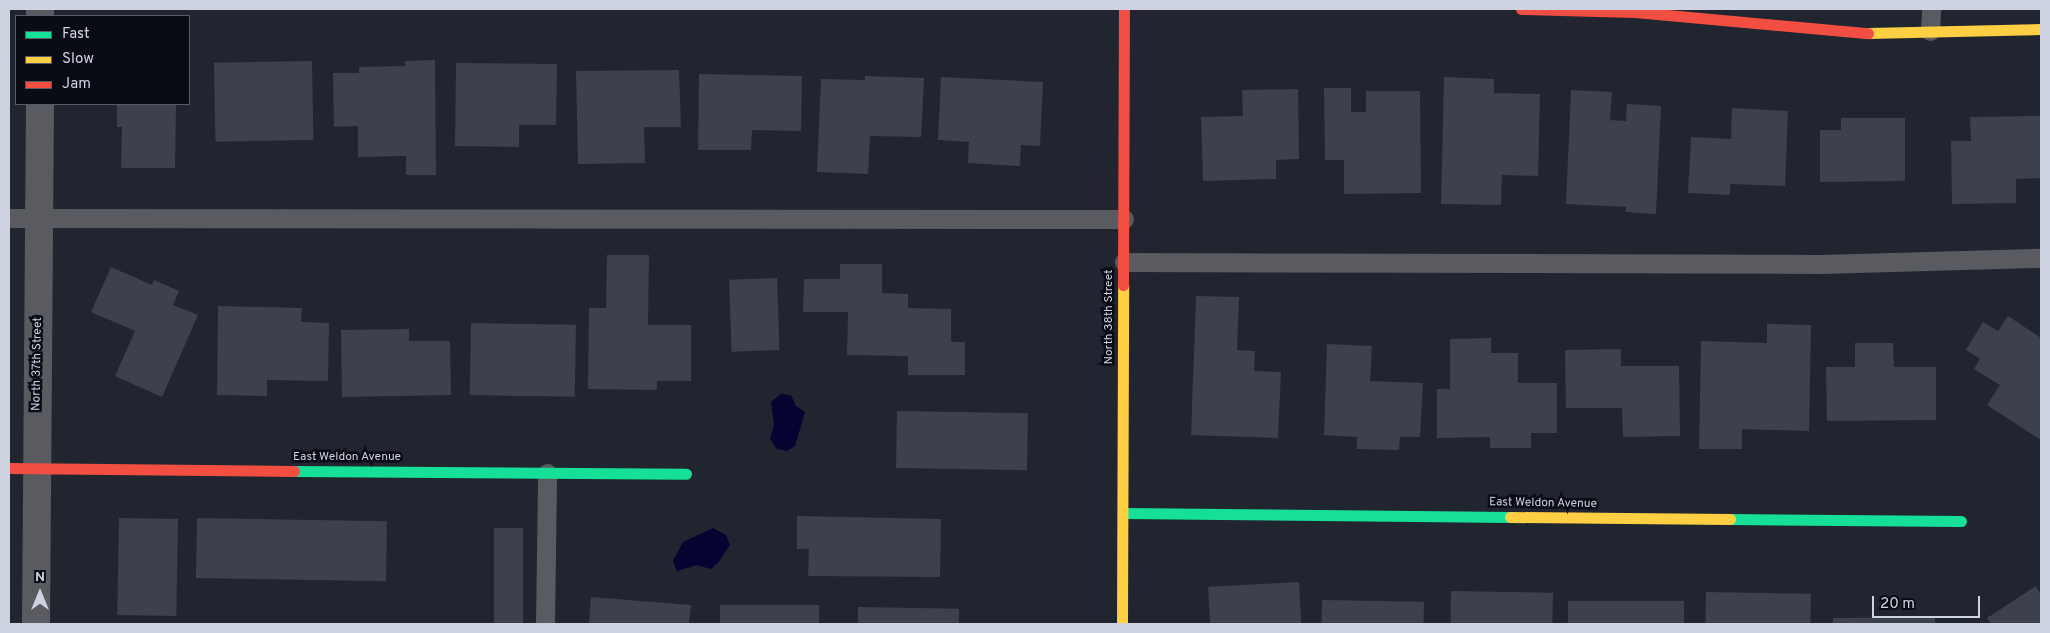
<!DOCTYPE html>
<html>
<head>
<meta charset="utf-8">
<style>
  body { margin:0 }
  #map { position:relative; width:2050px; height:633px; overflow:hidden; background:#212530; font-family:Overpass,sans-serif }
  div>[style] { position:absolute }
  .water>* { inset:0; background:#050331 }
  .building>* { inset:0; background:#3d414b; transform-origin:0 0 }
  .lane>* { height:19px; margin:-9.5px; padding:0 9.5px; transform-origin:9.5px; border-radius:9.5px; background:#595b60 }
  .street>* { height:28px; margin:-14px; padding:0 14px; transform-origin:14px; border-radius:14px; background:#595b60 }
  .fast>* { height:11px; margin:-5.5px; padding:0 5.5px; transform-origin:5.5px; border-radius:5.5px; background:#16e098 }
  .slow>* { height:11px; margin:-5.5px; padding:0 5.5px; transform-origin:5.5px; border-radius:5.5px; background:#ffcf43 }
  .jam>* { height:11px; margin:-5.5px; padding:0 5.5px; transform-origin:5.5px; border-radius:5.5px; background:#f24e42 }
  span { translate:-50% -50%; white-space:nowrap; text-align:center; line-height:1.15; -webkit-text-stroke:5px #090c14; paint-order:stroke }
  .street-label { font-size:12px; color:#ced3e1 }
  .frame { position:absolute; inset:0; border:10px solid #ced3e1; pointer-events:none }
  .legend { position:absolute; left:15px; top:15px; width:175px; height:90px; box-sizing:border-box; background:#090c14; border:1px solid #585c66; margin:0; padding:6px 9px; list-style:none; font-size:15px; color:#ced3e1 }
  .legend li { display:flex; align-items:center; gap:10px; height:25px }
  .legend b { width:25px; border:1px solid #585c66 }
  .north { position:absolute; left:15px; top:568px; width:50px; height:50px; -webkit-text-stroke:4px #090c14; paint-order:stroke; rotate:0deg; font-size:14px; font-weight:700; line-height:20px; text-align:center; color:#ced3e1 }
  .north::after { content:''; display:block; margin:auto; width:18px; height:22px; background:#ced3e1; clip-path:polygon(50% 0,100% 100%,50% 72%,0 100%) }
  .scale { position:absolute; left:1872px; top:596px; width:108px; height:22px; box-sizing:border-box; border:2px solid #ced3e1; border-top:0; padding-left:6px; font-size:15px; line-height:18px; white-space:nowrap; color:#ced3e1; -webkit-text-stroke:4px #090c14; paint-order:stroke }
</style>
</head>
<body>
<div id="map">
  <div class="water">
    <div style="clip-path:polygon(781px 394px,791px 395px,796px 406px,805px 412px,795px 446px,787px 451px,777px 449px,770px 439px,774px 425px,771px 402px)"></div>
    <div style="clip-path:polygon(713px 528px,726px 535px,730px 545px,718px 563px,711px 569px,697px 565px,677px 571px,673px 561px,683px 542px)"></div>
  </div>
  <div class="building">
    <div style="clip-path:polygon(435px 60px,436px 175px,406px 175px,406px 156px,358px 157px,358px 126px,334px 127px,333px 73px,359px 73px,359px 67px,405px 66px,405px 61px)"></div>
    <div style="left:312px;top:61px;width:79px;height:98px;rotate:89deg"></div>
    <div style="clip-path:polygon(456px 63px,557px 64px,556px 125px,519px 125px,519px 147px,455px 146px)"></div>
    <div style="clip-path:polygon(679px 70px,681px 127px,644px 127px,645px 163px,578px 164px,576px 71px)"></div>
    <div style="clip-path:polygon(699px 74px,802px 76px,801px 131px,752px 130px,751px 150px,698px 150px)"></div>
    <div style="clip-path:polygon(865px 76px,924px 78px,921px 137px,870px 136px,868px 174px,817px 172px,821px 79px,865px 80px)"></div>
    <div style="clip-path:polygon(941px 77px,1043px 82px,1040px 146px,1021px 145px,1020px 166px,968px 163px,969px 142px,938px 140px)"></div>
    <div style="clip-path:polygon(1444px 77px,1494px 79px,1494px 93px,1540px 94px,1538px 176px,1502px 175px,1501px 205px,1441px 204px)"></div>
    <div style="clip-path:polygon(1324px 88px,1351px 88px,1351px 112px,1366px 112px,1366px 91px,1420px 91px,1421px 193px,1344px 194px,1344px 160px,1325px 160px)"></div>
    <div style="clip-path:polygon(1298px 89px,1299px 159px,1276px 160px,1276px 179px,1203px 181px,1201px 117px,1243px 116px,1242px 90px)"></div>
    <div style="clip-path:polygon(1571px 90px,1612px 92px,1610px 120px,1626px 121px,1627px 104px,1661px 106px,1656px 214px,1626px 212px,1626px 207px,1566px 204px)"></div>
    <div style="clip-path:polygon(117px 104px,176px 104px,175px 168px,121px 168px,122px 127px,117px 127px)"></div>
    <div style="clip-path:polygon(1732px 108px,1788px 111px,1785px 186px,1730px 184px,1730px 195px,1688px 193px,1691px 137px,1731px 139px)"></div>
    <div style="clip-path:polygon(2041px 116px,2041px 178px,2016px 179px,2016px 203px,1952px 204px,1951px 141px,1971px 141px,1970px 117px)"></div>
    <div style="clip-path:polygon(1841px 118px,1905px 118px,1905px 181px,1820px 182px,1820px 130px,1841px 130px)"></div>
    <div style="clip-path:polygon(607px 255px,649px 255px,648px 325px,691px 325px,691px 381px,657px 381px,657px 390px,588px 389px,589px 308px,606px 308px)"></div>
    <div style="clip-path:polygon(840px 264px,882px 264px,882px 293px,908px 294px,908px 308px,951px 309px,951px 342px,965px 342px,965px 375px,908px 375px,908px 356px,847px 355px,848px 312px,803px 312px,804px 279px,840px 279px)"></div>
    <div style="clip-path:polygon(111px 267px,152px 285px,154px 280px,179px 291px,173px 305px,198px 315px,162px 397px,115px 376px,135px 331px,91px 312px)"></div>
    <div style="left:777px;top:278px;width:72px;height:48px;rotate:88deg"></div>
    <div style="clip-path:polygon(1196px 296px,1239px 297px,1237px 350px,1255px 351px,1254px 371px,1281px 372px,1278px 438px,1191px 435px)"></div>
    <div style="clip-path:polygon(218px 306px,302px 308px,301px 322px,329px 323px,328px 381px,267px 380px,267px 396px,217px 395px)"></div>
    <div style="clip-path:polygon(2008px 316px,2041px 338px,2041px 440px,1987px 405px,2000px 385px,1974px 369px,1980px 359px,1966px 350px,1983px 322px,1998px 331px)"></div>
    <div style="left:471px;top:323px;width:105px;height:72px;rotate:1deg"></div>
    <div style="clip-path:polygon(1767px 324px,1811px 325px,1809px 431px,1742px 429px,1742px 449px,1699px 449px,1701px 341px,1767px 343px)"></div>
    <div style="clip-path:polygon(409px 329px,409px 341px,450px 341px,451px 395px,342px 397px,341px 330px)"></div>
    <div style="clip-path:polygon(1491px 338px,1491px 353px,1518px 353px,1518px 383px,1557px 383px,1557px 433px,1531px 433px,1531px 448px,1490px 448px,1490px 437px,1437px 438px,1437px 389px,1450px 389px,1450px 339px)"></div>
    <div style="clip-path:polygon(1855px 343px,1893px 343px,1894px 367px,1936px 367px,1936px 420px,1827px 421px,1826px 367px,1855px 367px)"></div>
    <div style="clip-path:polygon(1327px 344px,1372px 346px,1370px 381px,1423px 383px,1420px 437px,1400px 437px,1399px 450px,1357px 449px,1357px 437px,1324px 435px)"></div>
    <div style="clip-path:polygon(1621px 349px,1621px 366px,1679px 366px,1680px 436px,1623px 437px,1622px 408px,1566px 408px,1565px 350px)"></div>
    <div style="left:897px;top:411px;width:131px;height:57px;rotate:1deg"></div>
    <div style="clip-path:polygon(797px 516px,941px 519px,940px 577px,808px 576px,809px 549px,797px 549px)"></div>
    <div style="left:119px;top:518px;width:59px;height:97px;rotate:1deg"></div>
    <div style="left:197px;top:518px;width:190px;height:60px;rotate:1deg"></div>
    <div style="left:494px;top:528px;width:29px;height:96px"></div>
    <div style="left:1299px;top:582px;width:42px;height:91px;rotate:87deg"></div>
    <div style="clip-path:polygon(2036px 586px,2041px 595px,2041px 624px,1991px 624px,1987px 618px)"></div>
    <div style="left:1451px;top:591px;width:102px;height:33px;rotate:1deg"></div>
    <div style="left:1706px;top:592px;width:105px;height:32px;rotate:1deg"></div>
    <div style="clip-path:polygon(591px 597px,691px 605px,689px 624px,589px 624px)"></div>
    <div style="left:1322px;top:600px;width:102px;height:24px;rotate:1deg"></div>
    <div style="left:1684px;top:601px;width:23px;height:116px;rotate:90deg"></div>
    <div style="left:819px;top:605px;width:19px;height:99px;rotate:90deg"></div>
    <div style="left:858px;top:607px;width:101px;height:17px;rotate:1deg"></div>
    <div style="clip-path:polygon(1935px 617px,1935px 624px,1833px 624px,1833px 618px)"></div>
  </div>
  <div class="lane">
    <div style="left:1930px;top:31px;width:22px;rotate:-87deg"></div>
    <div style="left:9px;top:218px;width:1115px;rotate:0.05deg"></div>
    <div style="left:1124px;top:262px;width:697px;rotate:0.16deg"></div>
    <div style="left:1821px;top:264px;width:220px;rotate:-1.6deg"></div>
    <div style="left:545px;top:624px;width:151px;rotate:-89.2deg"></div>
  </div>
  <div class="street">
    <div style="left:40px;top:16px;width:7px;rotate:-90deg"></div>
    <div style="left:36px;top:624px;width:520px;rotate:-89.56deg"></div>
  </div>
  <div class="fast">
    <div style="left:294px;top:471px;width:392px;rotate:0.4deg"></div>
    <div style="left:1124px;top:513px;width:386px;rotate:0.6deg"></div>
    <div style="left:1730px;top:519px;width:231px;rotate:0.5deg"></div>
  </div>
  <div class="slow">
    <div style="left:1868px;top:33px;width:173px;rotate:-1.3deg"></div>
    <div style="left:1510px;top:517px;width:220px;rotate:0.5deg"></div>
    <div style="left:1122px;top:624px;width:339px;rotate:-89.8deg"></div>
  </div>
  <div class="jam">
    <div style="left:1521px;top:9px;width:114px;rotate:1.5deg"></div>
    <div style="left:1635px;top:12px;width:234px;rotate:5.2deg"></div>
    <div style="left:1123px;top:285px;width:276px;rotate:-89.8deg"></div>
    <div style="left:9px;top:468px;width:285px;rotate:0.6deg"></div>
  </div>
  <div class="street-label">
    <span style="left:1110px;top:317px;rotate:-90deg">North 38th Street</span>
    <span style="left:38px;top:364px;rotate:-89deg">North 37th Street</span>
    <span style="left:347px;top:458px">East Weldon Avenue</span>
    <span style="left:1543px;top:504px;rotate:1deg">East Weldon Avenue</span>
  </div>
  <div class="frame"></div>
  <ul class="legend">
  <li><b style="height:6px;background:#16e098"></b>Fast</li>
  <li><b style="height:6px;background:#ffcf43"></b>Slow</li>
  <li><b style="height:6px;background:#f24e42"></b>Jam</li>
  </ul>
  <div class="north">N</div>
  <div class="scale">20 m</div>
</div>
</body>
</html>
